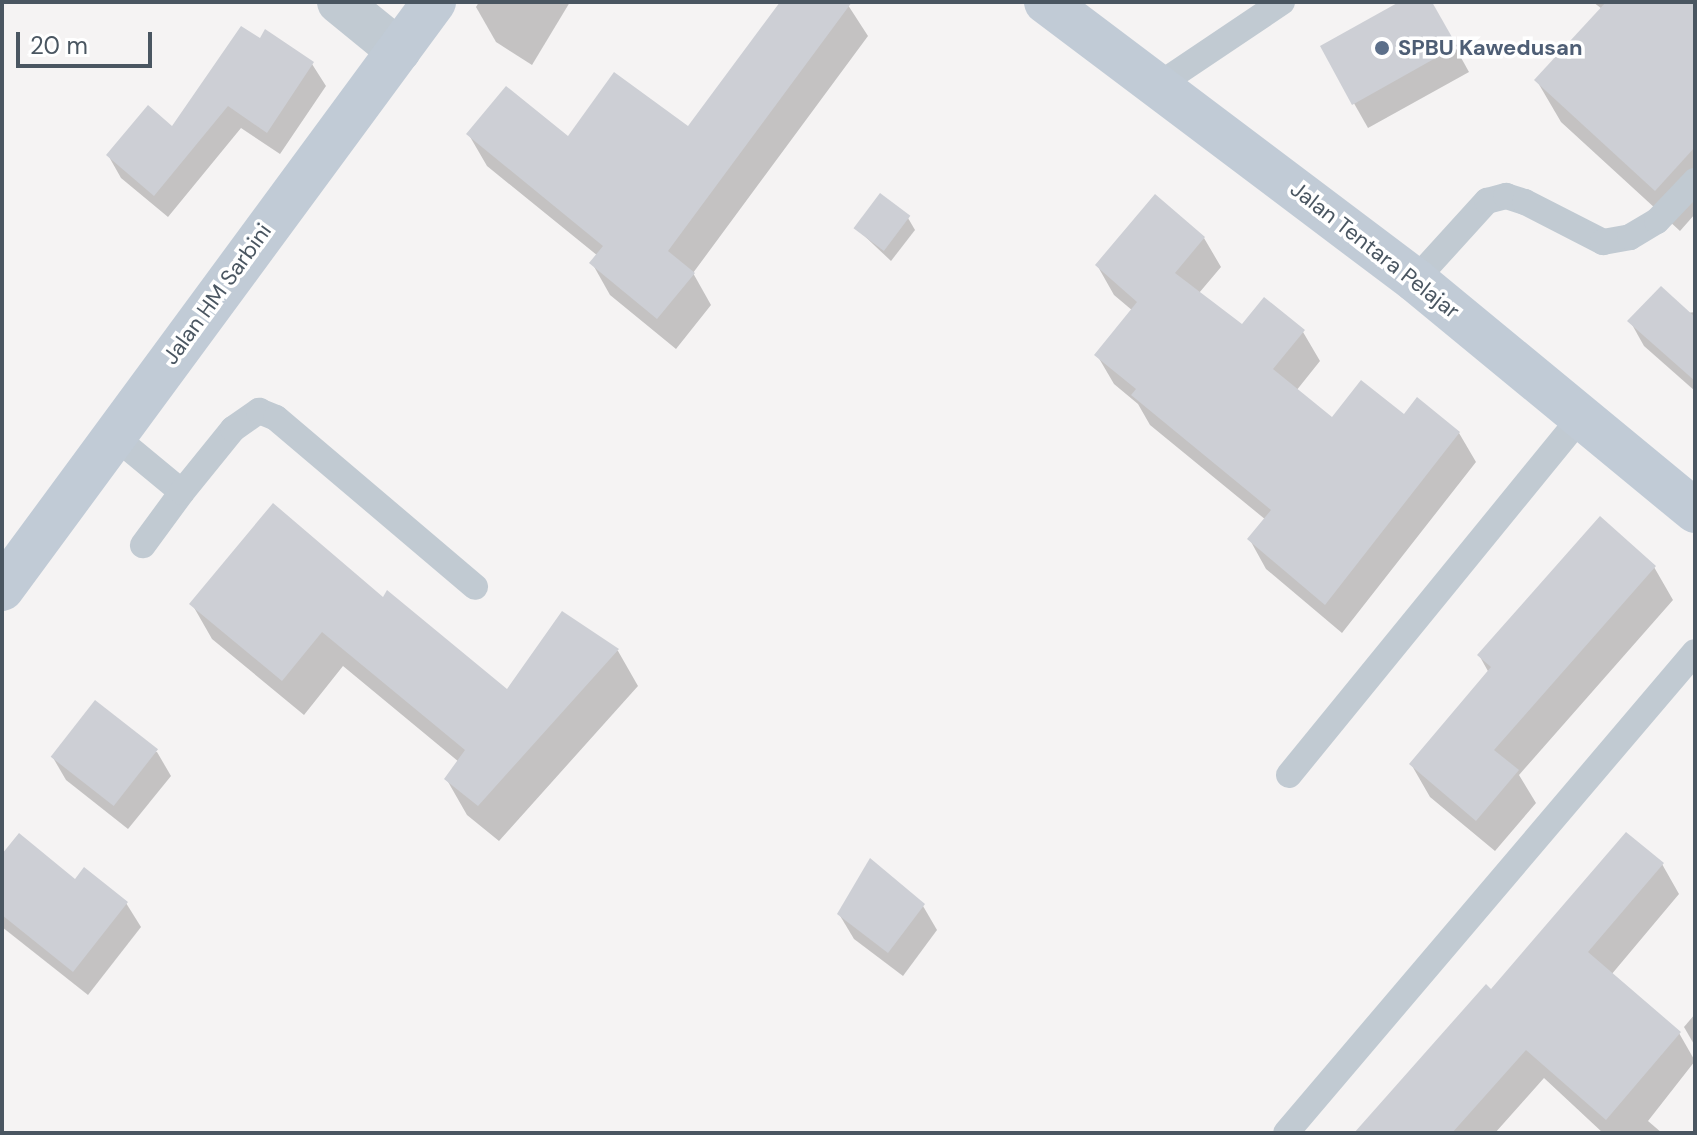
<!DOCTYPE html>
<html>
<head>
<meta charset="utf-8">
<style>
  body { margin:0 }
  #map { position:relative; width:1697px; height:1135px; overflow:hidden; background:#f5f3f3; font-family:"DM Sans",sans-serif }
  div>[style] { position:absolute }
  .shadow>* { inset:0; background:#0003 }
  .building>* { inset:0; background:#cdcfd5; transform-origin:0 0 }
  .service>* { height:26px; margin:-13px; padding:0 13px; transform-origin:13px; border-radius:13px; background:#c1cad2 }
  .minor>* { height:44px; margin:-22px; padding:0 22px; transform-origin:22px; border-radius:22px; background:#c1cad2 }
  .secondary>* { height:44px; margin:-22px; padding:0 22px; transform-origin:22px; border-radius:22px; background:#c1cbd6 }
  .dots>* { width:22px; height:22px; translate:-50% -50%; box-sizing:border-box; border:4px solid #fff; border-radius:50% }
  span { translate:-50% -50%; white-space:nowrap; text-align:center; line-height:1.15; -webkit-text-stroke:7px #fff; paint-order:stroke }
  .service-label { font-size:22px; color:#4e5e75; font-weight:700 }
  .left { translate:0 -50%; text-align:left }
  .street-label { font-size:22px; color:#4a5661 }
  .frame { position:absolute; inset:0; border:4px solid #4a5661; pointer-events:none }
  .scale { position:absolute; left:16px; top:32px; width:136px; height:36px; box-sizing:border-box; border:4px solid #4a5661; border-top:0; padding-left:10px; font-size:24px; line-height:28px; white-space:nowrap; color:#4a5661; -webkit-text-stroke:6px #fff; paint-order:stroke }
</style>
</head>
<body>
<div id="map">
  <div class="shadow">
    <div style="clip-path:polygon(479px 2px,570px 2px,532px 65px,496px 42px,476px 7px)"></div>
    <div style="clip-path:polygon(782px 2px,846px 2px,868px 36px,693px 273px,711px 305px,676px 349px,610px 295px,592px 263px,598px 256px,487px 166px,469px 135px,568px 139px,689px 128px)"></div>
    <div style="clip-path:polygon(1403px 2px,1430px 2px,1469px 72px,1368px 128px,1322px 47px)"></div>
    <div style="clip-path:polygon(1593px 2px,1695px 2px,1695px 214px,1680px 231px,1561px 122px,1537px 81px,1602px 9px)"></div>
    <div style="clip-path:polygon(260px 41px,312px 64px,326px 86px,280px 154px,241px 128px,168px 217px,121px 178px,108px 155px,173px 129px)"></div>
    <div style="clip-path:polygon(908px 218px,915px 230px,891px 261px,856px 228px)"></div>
    <div style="clip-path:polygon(1204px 238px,1221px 267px,1199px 293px,1242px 326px,1303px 332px,1320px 361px,1296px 391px,1333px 420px,1405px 417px,1459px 433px,1476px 462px,1342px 633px,1266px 569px,1250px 540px,1266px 520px,1150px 425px,1138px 404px,1114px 384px,1097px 355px,1133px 311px,1114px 295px,1097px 265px)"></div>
    <div style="clip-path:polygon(1695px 312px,1695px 391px,1644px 346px,1630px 321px)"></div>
    <div style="clip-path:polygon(1654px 567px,1673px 600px,1519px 775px,1536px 803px,1495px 851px,1430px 797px,1411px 764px,1489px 673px,1479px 655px)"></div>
    <div style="clip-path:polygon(383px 600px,507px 692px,562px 613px,618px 651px,638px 686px,499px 841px,467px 815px,447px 780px,459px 762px,343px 666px,304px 715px,212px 639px,192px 604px)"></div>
    <div style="clip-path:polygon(157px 752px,171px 776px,128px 829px,66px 780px,52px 756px)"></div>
    <div style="clip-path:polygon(2px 857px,126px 903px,141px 927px,88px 995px,2px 927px)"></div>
    <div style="clip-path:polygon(1662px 864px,1679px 894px,1611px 975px,1679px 1033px,1695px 1061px,1648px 1121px,1662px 1133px,1603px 1133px,1544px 1078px,1495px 1133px,1356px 1133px,1491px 992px)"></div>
    <div style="clip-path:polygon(923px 906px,937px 930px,903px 976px,854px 939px,839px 914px)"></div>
    <div style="clip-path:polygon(1695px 1014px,1695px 1046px,1684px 1027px)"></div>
  </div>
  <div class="building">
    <div style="clip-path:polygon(780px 2px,852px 2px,668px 251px,695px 273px,657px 319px,589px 263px,603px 246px,466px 134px,506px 86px,568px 136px,614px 72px,688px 126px)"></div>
    <div style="clip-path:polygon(1399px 2px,1432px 2px,1457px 46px,1352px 105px,1320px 46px)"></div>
    <div style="clip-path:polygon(1606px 2px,1695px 2px,1695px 147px,1655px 191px,1534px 80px)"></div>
    <div style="clip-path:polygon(241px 26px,260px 38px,265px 29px,314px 62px,267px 133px,228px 106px,154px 196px,106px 155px,148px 105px,172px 126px)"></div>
    <div style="left:880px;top:193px;width:38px;height:44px;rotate:37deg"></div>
    <div style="clip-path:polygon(1155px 194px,1205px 237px,1175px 273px,1242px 324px,1264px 297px,1305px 330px,1273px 369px,1332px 417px,1361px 380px,1404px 414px,1417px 397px,1460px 432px,1325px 605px,1247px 539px,1271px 510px,1131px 395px,1136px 389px,1094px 355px,1137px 302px,1095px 265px)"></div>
    <div style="clip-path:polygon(1661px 286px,1695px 317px,1695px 381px,1627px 321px)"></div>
    <div style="clip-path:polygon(273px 503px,383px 597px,387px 590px,507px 689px,562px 611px,619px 649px,478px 806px,444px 779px,465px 750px,322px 632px,282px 681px,189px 604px)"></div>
    <div style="clip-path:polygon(1600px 516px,1656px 566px,1494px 750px,1519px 770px,1476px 821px,1409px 764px,1491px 667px,1477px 655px)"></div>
    <div style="left:95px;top:700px;width:80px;height:72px;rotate:38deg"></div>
    <div style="clip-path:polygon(1626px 832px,1664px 863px,1588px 952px,1681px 1032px,1606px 1120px,1526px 1050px,1452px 1133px,1354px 1133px,1486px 984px,1491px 989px)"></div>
    <div style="clip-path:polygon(19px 833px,75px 879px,84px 867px,128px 902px,73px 972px,2px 915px,2px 854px)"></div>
    <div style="clip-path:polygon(870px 858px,925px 904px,888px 953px,837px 914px)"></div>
  </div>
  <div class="service">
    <div style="left:1160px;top:84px;width:147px;rotate:-33.9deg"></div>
    <div style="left:1415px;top:280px;width:107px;rotate:-47.7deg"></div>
    <div style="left:1487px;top:201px;width:20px;rotate:-15deg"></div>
    <div style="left:1506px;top:196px;width:20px;rotate:18deg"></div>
    <div style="left:1525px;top:202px;width:88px;rotate:27.1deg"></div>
    <div style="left:1603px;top:242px;width:27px;rotate:-10deg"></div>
    <div style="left:1630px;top:237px;width:31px;rotate:-31deg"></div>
    <div style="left:1657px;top:221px;width:55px;rotate:-46.5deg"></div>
    <div style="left:113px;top:435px;width:89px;rotate:39.6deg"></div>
    <div style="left:182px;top:492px;width:66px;rotate:126.3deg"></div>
    <div style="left:182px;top:492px;width:81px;rotate:-51deg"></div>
    <div style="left:233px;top:429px;width:32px;rotate:-35deg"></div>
    <div style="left:259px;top:411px;width:18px;rotate:22deg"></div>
    <div style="left:276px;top:418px;width:261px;rotate:40.3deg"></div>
    <div style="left:1289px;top:775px;width:463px;rotate:-50.8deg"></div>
    <div style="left:1286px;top:1133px;width:631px;rotate:-49.63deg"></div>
  </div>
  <div class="minor">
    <div style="left:339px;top:2px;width:77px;rotate:39.2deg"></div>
  </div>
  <div class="secondary">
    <div style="left:1046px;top:2px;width:462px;rotate:37deg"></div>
    <div style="left:1415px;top:280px;width:363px;rotate:39.5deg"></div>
    <div style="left:2px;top:589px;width:729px;rotate:-53.65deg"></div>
  </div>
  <div class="dots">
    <div style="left:1382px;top:48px;background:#5c6f8a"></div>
  </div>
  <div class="service-label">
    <span class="left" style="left:1398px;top:48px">SPBU Kawedusan</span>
  </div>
  <div class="street-label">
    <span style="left:1375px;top:250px;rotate:38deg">Jalan Tentara Pelajar</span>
    <span style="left:217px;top:294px;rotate:-54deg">Jalan HM Sarbini</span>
  </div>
  <div class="frame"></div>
  <div class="scale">20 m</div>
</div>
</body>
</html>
